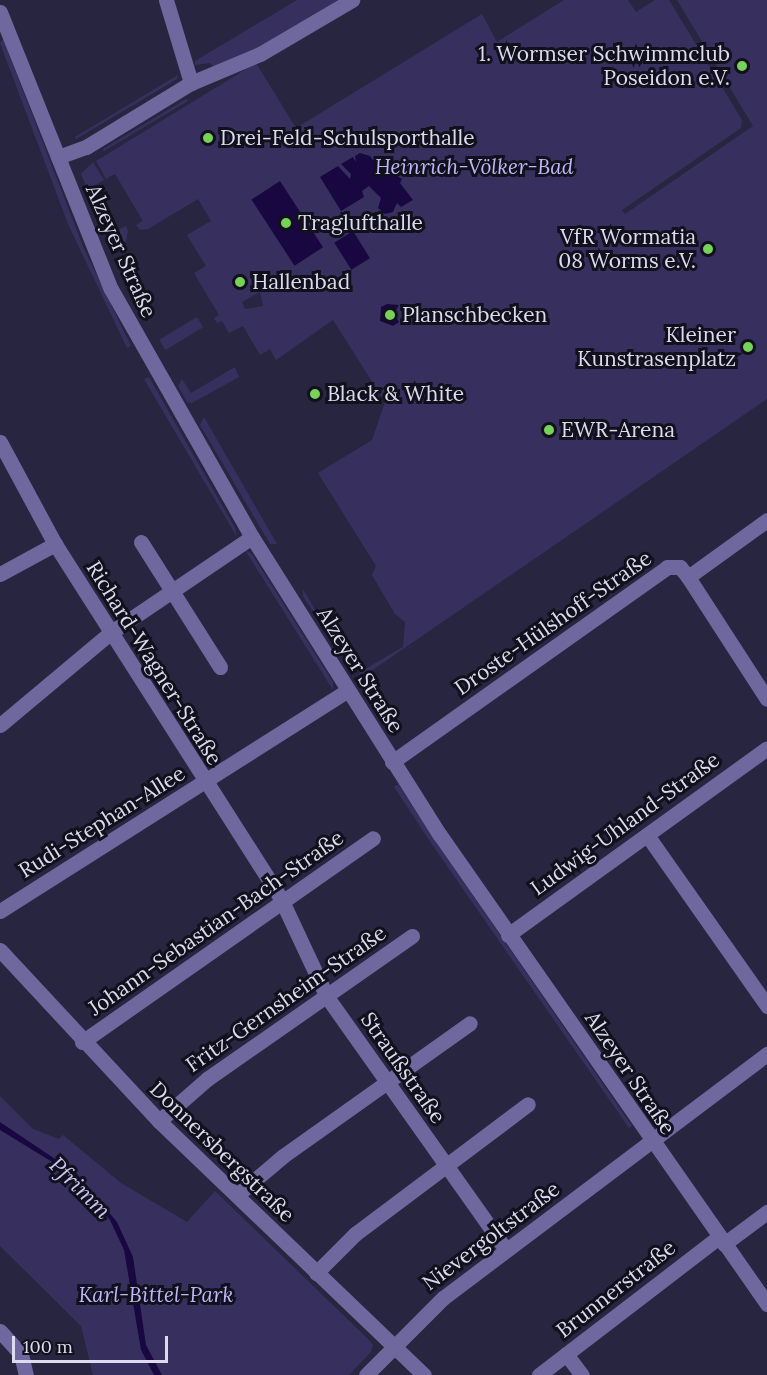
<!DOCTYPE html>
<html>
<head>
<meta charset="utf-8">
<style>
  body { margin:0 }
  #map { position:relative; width:767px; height:1375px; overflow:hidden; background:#282540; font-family:Lora,serif }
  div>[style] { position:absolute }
  .green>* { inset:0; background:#37305e; transform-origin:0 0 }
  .water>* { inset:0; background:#190741; transform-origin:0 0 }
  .minor>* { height:15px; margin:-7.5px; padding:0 7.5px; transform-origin:7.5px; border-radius:7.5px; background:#6e689e }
  .dots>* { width:16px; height:16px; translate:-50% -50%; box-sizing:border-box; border:3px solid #11101c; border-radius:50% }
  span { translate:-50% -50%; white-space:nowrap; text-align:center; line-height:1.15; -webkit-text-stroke:6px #11101c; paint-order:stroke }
  .poi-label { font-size:21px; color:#dcdbed }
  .right { translate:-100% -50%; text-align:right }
  .left { translate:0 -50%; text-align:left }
  .park-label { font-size:21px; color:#bdb6f9; font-style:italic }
  .street-label { font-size:21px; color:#dcdbed }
  .water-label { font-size:22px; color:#c9c5f2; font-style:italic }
  .scale { position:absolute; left:12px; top:1336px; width:156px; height:27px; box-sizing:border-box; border:3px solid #dcdbed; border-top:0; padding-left:8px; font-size:18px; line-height:21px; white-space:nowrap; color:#dcdbed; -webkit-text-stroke:4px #11101c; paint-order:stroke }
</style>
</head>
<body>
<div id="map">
  <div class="green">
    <div style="clip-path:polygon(297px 0,344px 0,259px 51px,213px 67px,210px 63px,195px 65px,195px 61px)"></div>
    <div style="clip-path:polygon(evenodd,564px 0,628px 0,636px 12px,655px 0,669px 0,742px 120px,741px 128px,622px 210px,625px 214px,753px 126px,677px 0,767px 0,767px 399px,358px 680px,360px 672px,403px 647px,405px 622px,395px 614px,372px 575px,376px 566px,318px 473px,372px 440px,385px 402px,333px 320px,276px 360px,270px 349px,260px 355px,243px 326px,229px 333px,222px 321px,217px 323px,214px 318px,219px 315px,194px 273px,206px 266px,187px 235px,211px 221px,198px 199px,148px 229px,140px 230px,136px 225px,143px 221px,115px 174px,106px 179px,96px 161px,256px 63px,296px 128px,482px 14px,497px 42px,564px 0,260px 292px,263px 306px,245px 309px,242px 302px,260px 292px)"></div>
    <div style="clip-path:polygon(3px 39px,84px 249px,131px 346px,127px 348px,68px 224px,0 43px)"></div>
    <div style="clip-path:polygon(178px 75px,177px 79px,76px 139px,75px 137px)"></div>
    <div style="clip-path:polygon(186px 99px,188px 101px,104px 151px,103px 149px)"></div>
    <div style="clip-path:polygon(93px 162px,104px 180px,92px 187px,118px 230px,126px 226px,128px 231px,126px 241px,112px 249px,81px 174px)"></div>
    <div style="left:197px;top:317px;width:12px;height:44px;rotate:59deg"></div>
    <div style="clip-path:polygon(235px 367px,239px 377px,192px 403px,187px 402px,178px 386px,182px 379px,191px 393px)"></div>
    <div style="clip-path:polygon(149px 377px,235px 528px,237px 537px,144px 379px)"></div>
    <div style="clip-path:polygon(204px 417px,277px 544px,270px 544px,200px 425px)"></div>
    <div style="clip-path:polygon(245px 550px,252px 554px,333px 682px,333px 690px)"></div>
    <div style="clip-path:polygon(303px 589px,339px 651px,303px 596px)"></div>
    <div style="clip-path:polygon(398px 784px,442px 851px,632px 1126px,629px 1128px,431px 843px,394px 787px)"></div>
    <div style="clip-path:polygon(0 1096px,33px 1129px,59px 1139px,63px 1135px,121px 1183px,187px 1222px,215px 1191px,368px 1339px,373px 1345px,371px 1352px,349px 1375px,93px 1375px,81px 1326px,0 1246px)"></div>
  </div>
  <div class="water">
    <div style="clip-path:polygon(360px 153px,370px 156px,381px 172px,384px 168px,402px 179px,400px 183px,413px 200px,401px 207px,397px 203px,393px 212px,385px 214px,378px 208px,381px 198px,369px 186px,362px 191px,364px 197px,341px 211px,320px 177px,338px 166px,350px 179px,351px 174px,341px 164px,353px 157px,356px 162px,355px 156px)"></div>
    <div style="left:280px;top:181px;width:79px;height:34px;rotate:57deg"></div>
    <div style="left:353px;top:231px;width:32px;height:22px;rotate:58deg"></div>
    <div style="clip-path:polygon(387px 304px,399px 305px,394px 313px,399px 322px,393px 326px,380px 321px,381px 307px)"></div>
    <div style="clip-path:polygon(0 1122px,76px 1173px,117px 1222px,133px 1257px,146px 1345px,162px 1375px,154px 1375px,141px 1350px,124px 1250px,110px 1220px,67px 1171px,0 1130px)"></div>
  </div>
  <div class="minor">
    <div style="left:166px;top:0;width:87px;rotate:73.2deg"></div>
    <div style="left:0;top:12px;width:298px;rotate:68.2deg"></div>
    <div style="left:111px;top:289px;width:285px;rotate:60.4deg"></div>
    <div style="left:252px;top:537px;width:352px;rotate:57.8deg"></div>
    <div style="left:440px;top:835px;width:572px;rotate:55.11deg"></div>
    <div style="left:58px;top:157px;width:30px;rotate:-20deg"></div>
    <div style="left:86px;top:147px;width:123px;rotate:-31.4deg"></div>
    <div style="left:191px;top:83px;width:75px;rotate:-22.8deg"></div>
    <div style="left:260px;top:54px;width:107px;rotate:-30.4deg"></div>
    <div style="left:0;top:442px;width:116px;rotate:61.7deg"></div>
    <div style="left:55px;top:544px;width:423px;rotate:57.5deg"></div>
    <div style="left:282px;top:901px;width:106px;rotate:64.9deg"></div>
    <div style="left:327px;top:997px;width:310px;rotate:54.7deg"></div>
    <div style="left:141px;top:542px;width:148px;rotate:57.7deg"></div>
    <div style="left:0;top:574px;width:63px;rotate:-28.6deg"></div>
    <div style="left:688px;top:577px;width:145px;rotate:57.1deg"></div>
    <div style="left:0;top:725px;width:143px;rotate:-39.9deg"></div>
    <div style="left:110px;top:633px;width:171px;rotate:-34.1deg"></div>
    <div style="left:392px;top:762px;width:337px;rotate:-35.3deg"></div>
    <div style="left:667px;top:567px;width:13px"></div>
    <div style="left:680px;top:567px;width:13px;rotate:51deg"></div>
    <div style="left:688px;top:577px;width:97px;rotate:-35.8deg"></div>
    <div style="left:647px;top:835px;width:209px;rotate:54.9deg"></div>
    <div style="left:0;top:911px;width:411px;rotate:-32.4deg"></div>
    <div style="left:508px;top:935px;width:319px;rotate:-35.8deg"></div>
    <div style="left:0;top:950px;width:233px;rotate:47.1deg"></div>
    <div style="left:159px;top:1121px;width:367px;rotate:43.8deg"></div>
    <div style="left:82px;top:1042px;width:355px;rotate:-35deg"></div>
    <div style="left:159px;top:1121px;width:64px;rotate:-41.2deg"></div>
    <div style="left:207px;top:1079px;width:250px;rotate:-34.9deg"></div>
    <div style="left:237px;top:1195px;width:60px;rotate:-40.3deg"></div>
    <div style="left:283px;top:1156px;width:229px;rotate:-35.4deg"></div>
    <div style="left:724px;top:1244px;width:54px;rotate:-36.7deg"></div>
    <div style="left:316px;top:1273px;width:55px;rotate:-45deg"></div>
    <div style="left:355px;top:1234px;width:216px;rotate:-36.9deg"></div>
    <div style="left:0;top:1331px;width:31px;rotate:48deg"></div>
    <div style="left:21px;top:1354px;width:22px;rotate:77deg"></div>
    <div style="left:566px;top:1354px;width:26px;rotate:53deg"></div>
    <div style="left:366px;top:1375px;width:109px;rotate:-45deg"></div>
    <div style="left:443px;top:1298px;width:406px;rotate:-37deg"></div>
    <div style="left:539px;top:1375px;width:227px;rotate:-37.5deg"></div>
  </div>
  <div class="dots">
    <div style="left:742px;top:66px;background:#77d259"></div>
    <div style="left:208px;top:138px;background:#77d259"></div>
    <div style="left:286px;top:223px;background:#77d259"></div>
    <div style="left:708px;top:249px;background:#77d259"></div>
    <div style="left:240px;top:282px;background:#77d259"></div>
    <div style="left:390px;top:315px;background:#77d259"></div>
    <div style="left:748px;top:347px;background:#77d259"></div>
    <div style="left:315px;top:394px;background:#77d259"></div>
    <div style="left:549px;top:430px;background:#77d259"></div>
  </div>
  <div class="poi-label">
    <span class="right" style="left:730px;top:66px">1. Wormser Schwimmclub<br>Poseidon e.V.</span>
    <span class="left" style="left:220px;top:138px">Drei-Feld-Schulsporthalle</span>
    <span class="left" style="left:298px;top:223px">Traglufthalle</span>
    <span class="right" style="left:696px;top:249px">VfR Wormatia<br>08 Worms e.V.</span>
    <span class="left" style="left:252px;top:282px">Hallenbad</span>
    <span class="left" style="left:402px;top:315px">Planschbecken</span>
    <span class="right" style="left:736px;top:347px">Kleiner<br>Kunstrasenplatz</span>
    <span class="left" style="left:327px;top:394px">Black &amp; White</span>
    <span class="left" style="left:561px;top:430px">EWR-Arena</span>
  </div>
  <div class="park-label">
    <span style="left:474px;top:167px">Heinrich-Völker-Bad</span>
    <span style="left:156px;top:1295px">Karl-Bittel-Park</span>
  </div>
  <div class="street-label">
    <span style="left:121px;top:251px;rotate:66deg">Alzeyer Straße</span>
    <span style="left:553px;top:623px;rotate:-35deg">Droste-Hülshoff-Straße</span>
    <span style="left:154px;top:663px;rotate:58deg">Richard-Wagner-Straße</span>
    <span style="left:360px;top:670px;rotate:58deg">Alzeyer Straße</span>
    <span style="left:102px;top:822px;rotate:-32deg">Rudi-Stephan-Allee</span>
    <span style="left:625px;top:824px;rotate:-36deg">Ludwig-Uhland-Straße</span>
    <span style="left:216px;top:923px;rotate:-35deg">Johann-Sebastian-Bach-Straße</span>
    <span style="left:286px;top:999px;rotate:-35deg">Fritz-Gernsheim-Straße</span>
    <span style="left:403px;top:1068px;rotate:55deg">Straußstraße</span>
    <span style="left:630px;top:1073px;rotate:56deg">Alzeyer Straße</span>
    <span style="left:222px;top:1152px;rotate:44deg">Donnersbergstraße</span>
    <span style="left:491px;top:1236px;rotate:-37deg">Nievergoltstraße</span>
    <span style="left:616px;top:1289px;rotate:-38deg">Brunnerstraße</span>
  </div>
  <div class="water-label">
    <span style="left:80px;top:1188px;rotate:45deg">Pfrimm</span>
  </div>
  <div class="scale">100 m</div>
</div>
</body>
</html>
